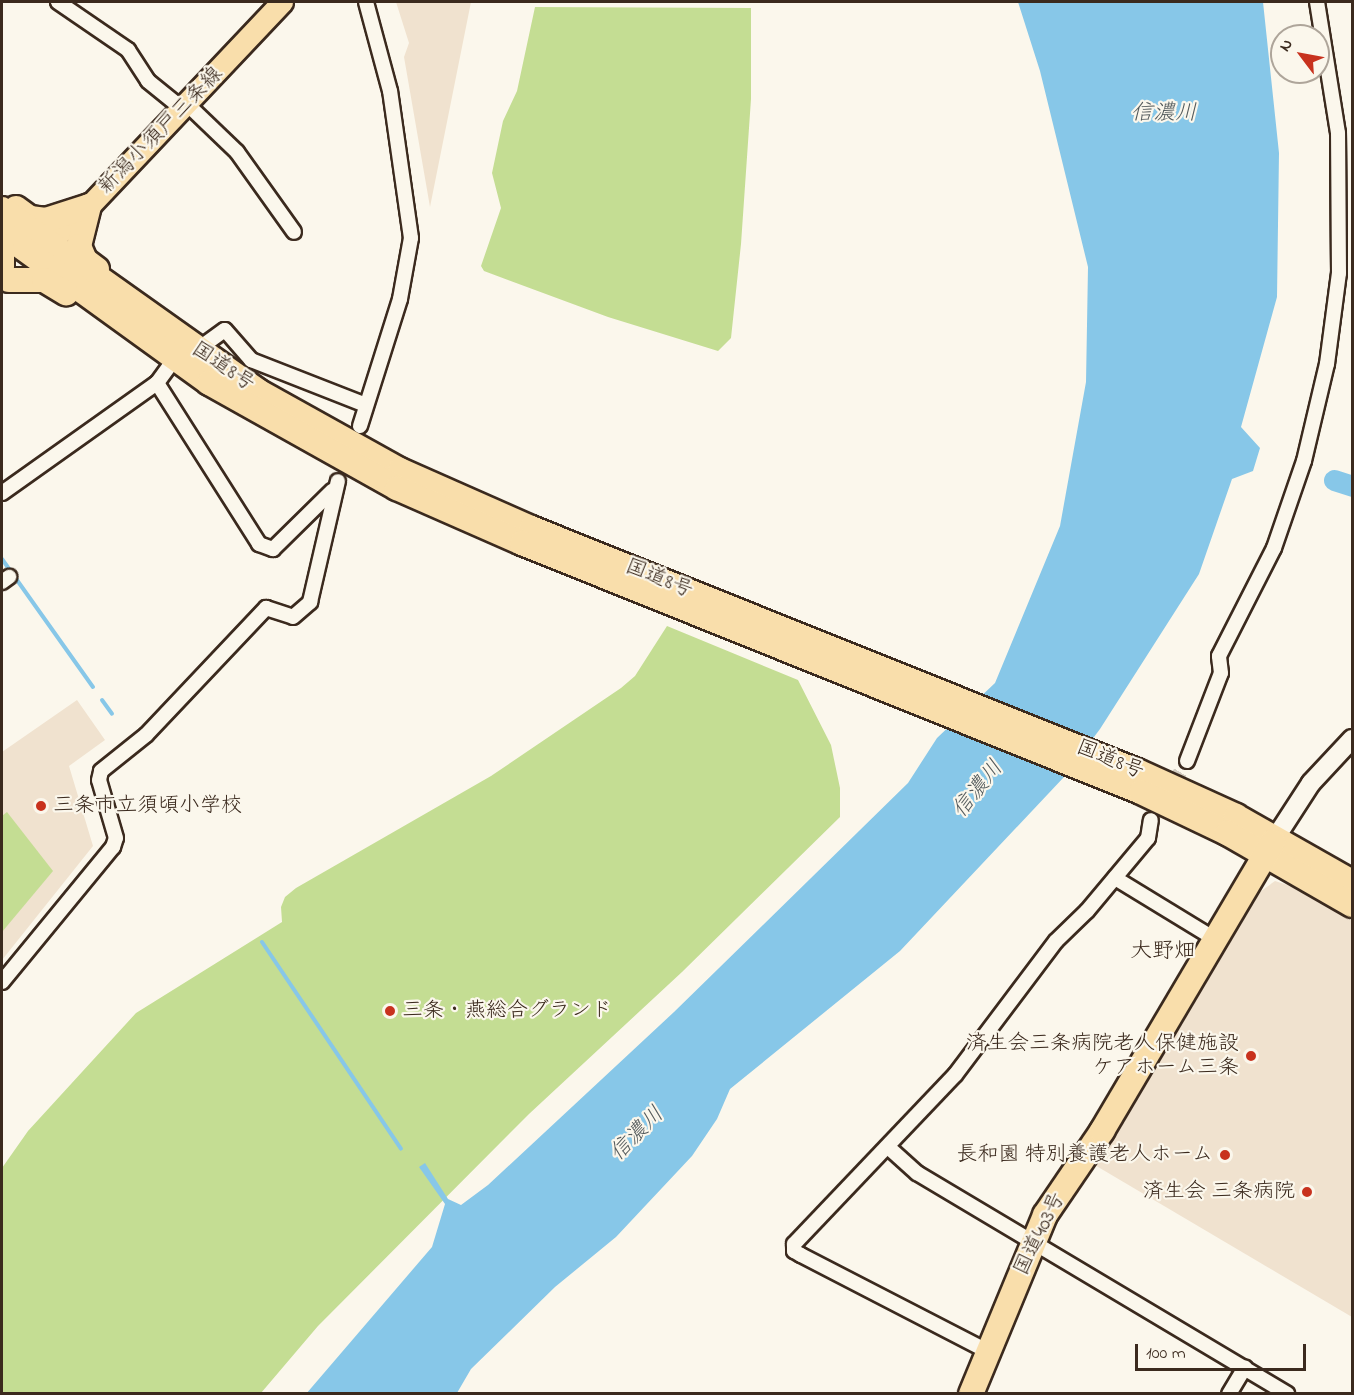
<!DOCTYPE html>
<html>
<head>
<meta charset="utf-8">
<style>
  body { margin:0 }
  #map { position:relative; width:1354px; height:1395px; overflow:hidden; background:#fbf7ec; font-family:"Indie Flower","Klee One",sans-serif }
  div>[style] { position:absolute }
  .built>* { inset:0; background:#f0e2cf }
  .green>* { inset:0; background:#c4dd93 }
  .water>* { inset:0; background:#87c7e8 }
  .stream>* { height:4px; margin:-2px; padding:0 2px; transform-origin:2px; border-radius:2px; background:#87c7e8 }
  .river>* { height:21px; margin:-10.5px; padding:0 10.5px; transform-origin:10.5px; border-radius:10.5px; background:#87c7e8 }
  .street-tunnel>* { height:14px; margin-top:-7px; transform-origin:0; background:repeating-linear-gradient(90deg,#d5cec3 0 14px,transparent 0 21px) }
  .roads { filter:drop-shadow(2px 0 #3b2a1e) drop-shadow(-2px 0 #3b2a1e) drop-shadow(0 2px #3b2a1e) drop-shadow(0 -2px #3b2a1e) }
  .street>* { height:14px; margin:-7px; padding:0 7px; transform-origin:7px; border-radius:7px; background:#fbf7ec }
  .secondary>* { height:18px; margin:-9px; padding:0 9px; transform-origin:9px; border-radius:9px; background:#fbf7ec }
  .primary>* { height:21px; margin:-10.5px; padding:0 10.5px; transform-origin:10.5px; border-radius:10.5px; background:#f9deab }
  .highway>* { height:24px; margin:-12px; padding:0 12px; transform-origin:12px; border-radius:12px; background:#f9deab }
  .dots>* { width:16px; height:16px; translate:-50% -50%; box-sizing:border-box; border:3px solid #fbf7ec; border-radius:50% }
  span { translate:-50% -50%; white-space:nowrap; text-align:center; line-height:1.15; -webkit-text-stroke:4.5px #fbf7ec; paint-order:stroke }
  .street-label { font-size:21px; color:#3b2a1e }
  .poi-label { font-size:21px; color:#3b2a1e }
  .left { translate:0 -50%; text-align:left }
  .right { translate:-100% -50%; text-align:right }
  .water-label { font-size:22px; color:#52595b; font-style:italic }
  .neighbourhood-label { font-size:22px; color:#3b2a1e }
  .frame { position:absolute; inset:0; border:3px solid #3b2a1e; pointer-events:none }
  .north { position:absolute; left:1270px; top:24px; width:60px; height:60px; box-sizing:border-box; background:#fbf7ec; border:2px solid #aea59a; border-radius:50%; rotate:302deg; font-size:16px; font-weight:700; line-height:24px; text-align:center; color:#3b2a1e }
  .north::after { content:''; display:block; margin:auto; width:21px; height:27px; background:#c8321e; clip-path:polygon(50% 0,100% 100%,50% 72%,0 100%) }
  .scale { position:absolute; left:1135px; top:1344px; width:171px; height:27px; box-sizing:border-box; border:3px solid #3b2a1e; border-top:0; padding-left:8px; font-size:18px; line-height:21px; white-space:nowrap; color:#3b2a1e; -webkit-text-stroke:4px #fbf7ec; paint-order:stroke }
</style>
</head>
<body>
<div id="map">
  <div class="built">
    <div style="clip-path:polygon(396px 2px,471px 2px,430px 207px,404px 57px,409px 43px)"></div>
    <div style="clip-path:polygon(77px 700px,105px 740px,69px 766px,93px 846px,2px 960px,2px 752px)"></div>
    <div style="clip-path:polygon(1275px 881px,1297px 888px,1352px 921px,1352px 1317px,1093px 1164px,1257px 894px)"></div>
  </div>
  <div class="green">
    <div style="clip-path:polygon(535px 7px,751px 8px,751px 99px,741px 244px,731px 338px,718px 351px,608px 317px,484px 271px,481px 266px,501px 208px,492px 173px,503px 121px,517px 91px)"></div>
    <div style="clip-path:polygon(667px 626px,798px 680px,831px 745px,840px 788px,840px 817px,682px 972px,529px 1114px,318px 1326px,261px 1393px,2px 1394px,2px 1168px,28px 1131px,136px 1013px,282px 922px,281px 907px,285px 897px,296px 888px,491px 776px,621px 688px,635px 676px)"></div>
    <div style="clip-path:polygon(7px 812px,53px 871px,2px 932px,2px 816px)"></div>
  </div>
  <div class="water">
    <div style="clip-path:polygon(1018px 2px,1263px 2px,1279px 153px,1277px 297px,1241px 427px,1260px 448px,1253px 471px,1232px 479px,1199px 574px,1100px 729px,1064px 777px,900px 951px,730px 1089px,717px 1119px,692px 1156px,616px 1237px,555px 1287px,471px 1369px,457px 1393px,306px 1394px,432px 1247px,445px 1204px,419px 1167px,425px 1163px,448px 1199px,461px 1205px,488px 1185px,674px 1012px,908px 783px,937px 738px,995px 683px,1060px 526px,1086px 382px,1088px 267px,1040px 71px)"></div>
  </div>
  <div class="stream">
    <div style="left:2px;top:559px;width:157px;rotate:54.6deg"></div>
    <div style="left:102px;top:700px;width:17px;rotate:54deg"></div>
    <div style="left:262px;top:942px;width:249px;rotate:56.1deg"></div>
  </div>
  <div class="river">
    <div style="left:1334px;top:480px;width:19px;rotate:18deg"></div>
  </div>
  <div class="street-tunnel">
    <div style="left:1151px;top:820px;width:69px;rotate:-58.6deg"></div>
  </div>
  <div class="roads">
    <div class="street">
      <div style="left:58px;top:2px;width:85px;rotate:34.4deg"></div>
      <div style="left:128px;top:50px;width:37px;rotate:57deg"></div>
      <div style="left:148px;top:81px;width:35px;rotate:39deg"></div>
      <div style="left:175px;top:103px;width:12px;rotate:5deg"></div>
      <div style="left:187px;top:104px;width:69px;rotate:43.8deg"></div>
      <div style="left:237px;top:152px;width:98px;rotate:54.5deg"></div>
      <div style="left:197px;top:350px;width:34px;rotate:-36deg"></div>
      <div style="left:225px;top:330px;width:40px;rotate:49deg"></div>
      <div style="left:251px;top:360px;width:123px;rotate:21.4deg"></div>
      <div style="left:157px;top:383px;width:191px;rotate:57.6deg"></div>
      <div style="left:259px;top:544px;width:15px;rotate:20deg"></div>
      <div style="left:273px;top:549px;width:83px;rotate:-44.5deg"></div>
      <div style="left:360px;top:426px;width:133px;rotate:-72.5deg"></div>
      <div style="left:400px;top:299px;width:62px;rotate:-79.8deg"></div>
      <div style="left:411px;top:238px;width:148px;rotate:-98.1deg"></div>
      <div style="left:390px;top:91px;width:92px;rotate:-105.1deg"></div>
      <div style="left:2px;top:493px;width:190px;rotate:-35.4deg"></div>
      <div style="left:157px;top:383px;width:29px;rotate:-54deg"></div>
      <div style="left:2px;top:582px;width:9px;rotate:-36deg"></div>
      <div style="left:1187px;top:761px;width:94px;rotate:-68.9deg"></div>
      <div style="left:1221px;top:673px;width:17px;rotate:-97deg"></div>
      <div style="left:1219px;top:656px;width:121px;rotate:-63deg"></div>
      <div style="left:1274px;top:548px;width:92px;rotate:-71deg"></div>
      <div style="left:1304px;top:461px;width:100px;rotate:-76.7deg"></div>
      <div style="left:1327px;top:364px;width:92px;rotate:-82.5deg"></div>
      <div style="left:1339px;top:273px;width:140px;rotate:-90.4deg"></div>
      <div style="left:1338px;top:133px;width:133px;rotate:-99.1deg"></div>
      <div style="left:1115px;top:878px;width:117px;rotate:31.4deg"></div>
      <div style="left:2px;top:982px;width:175px;rotate:-50.6deg"></div>
      <div style="left:113px;top:847px;width:9px;rotate:-72deg"></div>
      <div style="left:116px;top:838px;width:60px;rotate:-106.3deg"></div>
      <div style="left:99px;top:780px;width:9px;rotate:-77deg"></div>
      <div style="left:101px;top:771px;width:58px;rotate:-38.7deg"></div>
      <div style="left:146px;top:735px;width:175px;rotate:-46.6deg"></div>
      <div style="left:266px;top:608px;width:28px;rotate:18deg"></div>
      <div style="left:293px;top:617px;width:23px;rotate:-41deg"></div>
      <div style="left:310px;top:602px;width:124px;rotate:-77deg"></div>
      <div style="left:888px;top:1147px;width:39px;rotate:42deg"></div>
      <div style="left:917px;top:1173px;width:431px;rotate:30.8deg"></div>
      <div style="left:987px;top:1351px;width:209px;rotate:-152.7deg"></div>
      <div style="left:801px;top:1255px;width:8px;rotate:-150deg"></div>
      <div style="left:794px;top:1251px;width:7px;rotate:-90deg"></div>
      <div style="left:794px;top:1244px;width:233px;rotate:-46.4deg"></div>
      <div style="left:955px;top:1075px;width:168px;rotate:-53deg"></div>
      <div style="left:1056px;top:941px;width:43px;rotate:-44.1deg"></div>
      <div style="left:1087px;top:911px;width:95px;rotate:-50.1deg"></div>
      <div style="left:1148px;top:838px;width:18px;rotate:-81deg"></div>
      <div style="left:1229px;top:1394px;width:31px;rotate:-59deg"></div>
    </div>
    <div class="secondary">
      <div style="left:1276px;top:837px;width:64px;rotate:-57.1deg"></div>
      <div style="left:1311px;top:783px;width:60px;rotate:-47deg"></div>
    </div>
    <div class="primary">
      <div style="left:38px;top:253px;width:69px;rotate:-42.7deg"></div>
      <div style="left:89px;top:206px;width:281px;rotate:-46.6deg"></div>
    </div>
    <div class="highway">
      <div style="left:89px;top:206px;width:41px;rotate:104deg"></div>
      <div style="left:79px;top:246px;width:15px;rotate:67deg"></div>
      <div style="left:85px;top:260px;width:15px;rotate:37deg"></div>
      <div style="left:16px;top:208px;width:17px;rotate:36deg"></div>
      <div style="left:30px;top:218px;width:16px;rotate:7deg"></div>
      <div style="left:46px;top:220px;width:45px;rotate:-18deg"></div>
      <div style="left:2px;top:209px;width:314px;rotate:35.4deg"></div>
      <div style="left:258px;top:391px;width:162px;rotate:29.1deg"></div>
      <div style="left:400px;top:470px;width:143px;rotate:23.9deg"></div>
      <div style="left:531px;top:528px;width:653px;rotate:21.85deg"></div>
      <div style="left:1137px;top:771px;width:109px;rotate:24.4deg"></div>
      <div style="left:1236px;top:816px;width:133px;rotate:29.6deg"></div>
      <div style="left:2px;top:233px;width:256px;rotate:35.9deg"></div>
      <div style="left:209px;top:383px;width:215px;rotate:29.2deg"></div>
      <div style="left:397px;top:488px;width:137px;rotate:23.7deg"></div>
      <div style="left:522px;top:543px;width:667px;rotate:21.91deg"></div>
      <div style="left:1141px;top:792px;width:95px;rotate:25.5deg"></div>
      <div style="left:1227px;top:833px;width:144px;rotate:29.9deg"></div>
      <div style="left:2px;top:246px;width:21px;rotate:90deg"></div>
      <div style="left:9px;top:280px;width:35px"></div>
      <div style="left:44px;top:280px;width:26px;rotate:31deg"></div>
      <div style="left:971px;top:1394px;width:194px;rotate:-67.5deg"></div>
      <div style="left:1045px;top:1215px;width:102px;rotate:-55.8deg"></div>
      <div style="left:1102px;top:1131px;width:336px;rotate:-59.4deg"></div>
    </div>
  </div>
  <div class="dots">
    <div style="left:41px;top:806px;background:#c8321e"></div>
    <div style="left:390px;top:1011px;background:#c8321e"></div>
    <div style="left:1251px;top:1056px;background:#c8321e"></div>
    <div style="left:1225px;top:1155px;background:#c8321e"></div>
    <div style="left:1307px;top:1192px;background:#c8321e"></div>
  </div>
  <div class="street-label">
    <span style="left:161px;top:131px;rotate:-46deg">新潟小須戸三条線</span>
    <span style="left:223px;top:367px;rotate:34deg">国道8号</span>
    <span style="left:659px;top:579px;rotate:22deg">国道8号</span>
    <span style="left:1110px;top:760px;rotate:22deg">国道8号</span>
    <span style="left:1040px;top:1234px;rotate:-64deg">国道403号</span>
  </div>
  <div class="poi-label">
    <span class="left" style="left:53px;top:806px">三条市立須頃小学校</span>
    <span class="left" style="left:402px;top:1011px">三条・燕総合グランド</span>
    <span class="right" style="left:1239px;top:1056px">済生会三条病院老人保健施設<br>ケアホーム三条</span>
    <span class="right" style="left:1213px;top:1155px">長和園 特別養護老人ホーム</span>
    <span class="right" style="left:1295px;top:1192px">済生会 三条病院</span>
  </div>
  <div class="water-label">
    <span style="left:1164px;top:115px">信濃川</span>
    <span style="left:979px;top:790px;rotate:-51deg">信濃川</span>
    <span style="left:638px;top:1135px;rotate:-45deg">信濃川</span>
  </div>
  <div class="neighbourhood-label">
    <span style="left:1163px;top:953px">大野畑</span>
  </div>
  <div class="frame"></div>
  <div class="north">N</div>
  <div class="scale">100 m</div>
</div>
</body>
</html>
